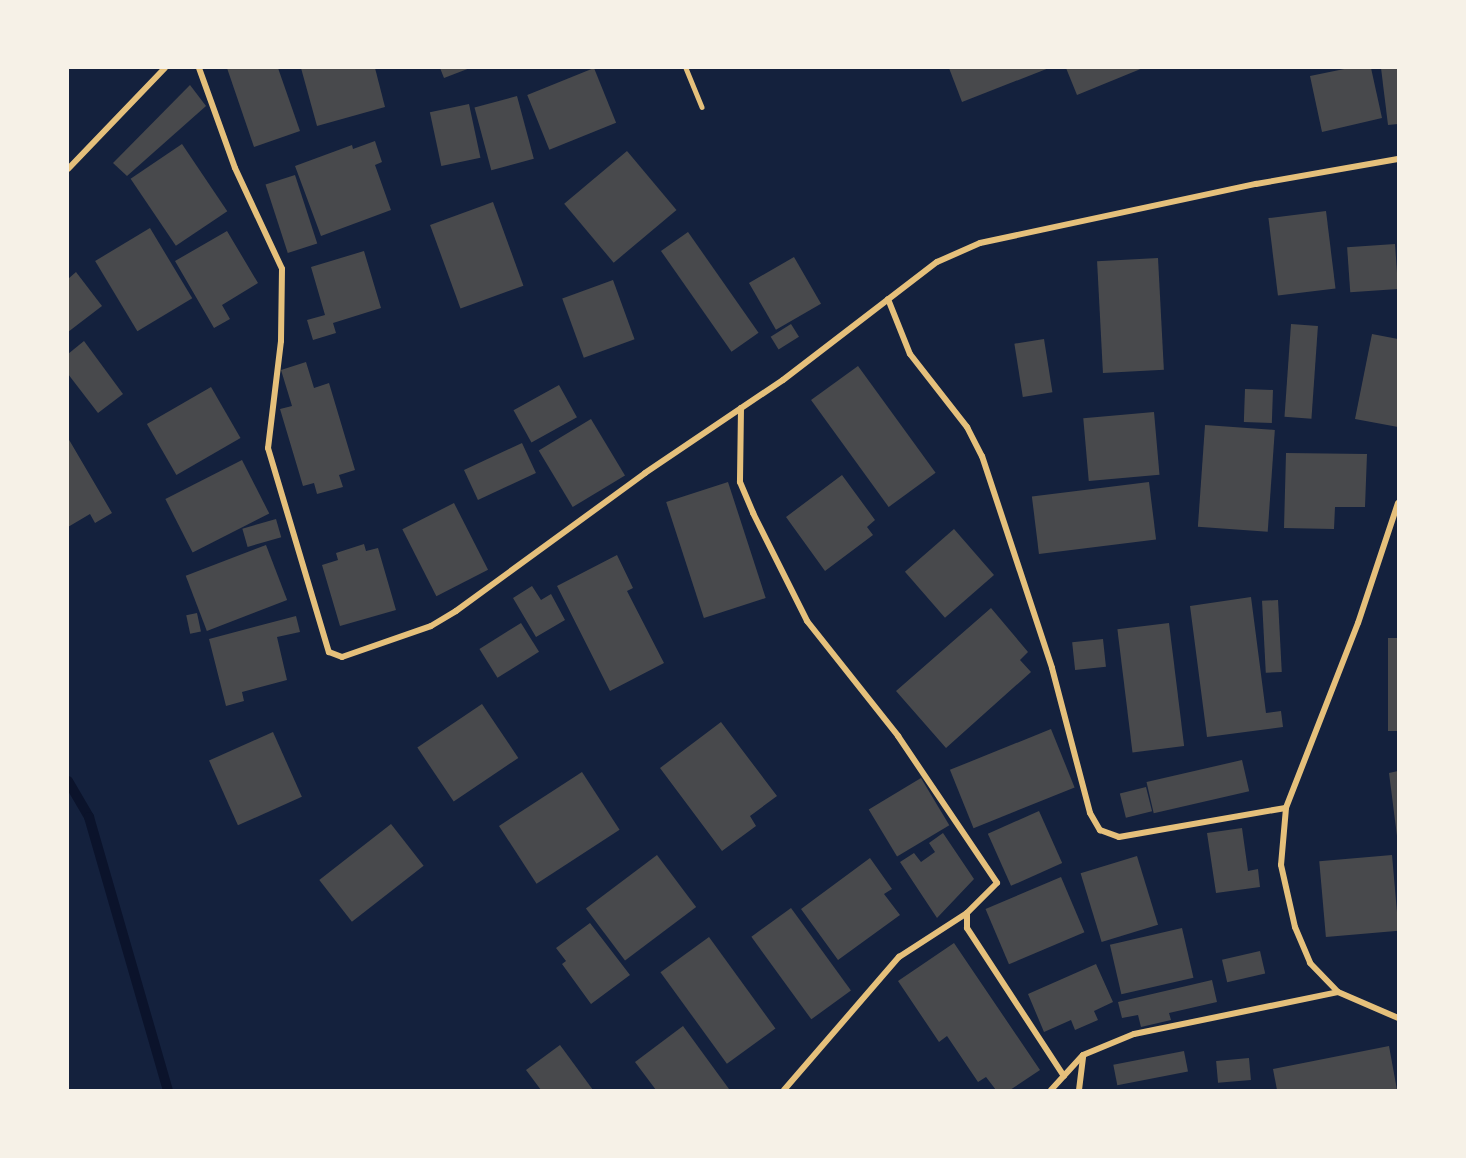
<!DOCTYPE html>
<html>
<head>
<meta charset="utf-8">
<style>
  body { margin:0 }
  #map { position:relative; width:1466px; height:1158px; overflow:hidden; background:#14213d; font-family:"Golos Text",sans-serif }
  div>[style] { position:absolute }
  .stream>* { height:10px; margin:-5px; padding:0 5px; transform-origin:5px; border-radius:5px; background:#0b132b }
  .building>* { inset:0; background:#48494c; transform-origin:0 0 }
  .service>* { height:4.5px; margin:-2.25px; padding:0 2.25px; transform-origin:2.25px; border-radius:2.25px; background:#e5c07b }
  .minor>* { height:6px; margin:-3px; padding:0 3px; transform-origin:3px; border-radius:3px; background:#e5c07b }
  span { translate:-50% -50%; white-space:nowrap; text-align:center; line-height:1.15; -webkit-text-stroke:4.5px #f6f1e7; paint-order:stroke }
  .frame { position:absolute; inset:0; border:69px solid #f6f1e7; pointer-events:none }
</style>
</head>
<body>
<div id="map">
  <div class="stream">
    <div style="left:68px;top:781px;width:42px;rotate:59.7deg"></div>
    <div style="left:89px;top:817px;width:284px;rotate:73.9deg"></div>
  </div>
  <div class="building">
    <div style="clip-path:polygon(227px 68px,278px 68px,300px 131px,254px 147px)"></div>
    <div style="clip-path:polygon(301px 68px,375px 68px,385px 107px,317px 126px)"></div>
    <div style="clip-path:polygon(440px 68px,470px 68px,444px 78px)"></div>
    <div style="left:594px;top:68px;width:59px;height:72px;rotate:68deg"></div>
    <div style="clip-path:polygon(949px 68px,1049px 68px,962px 102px)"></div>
    <div style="clip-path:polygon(1066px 68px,1143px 68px,1077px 95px)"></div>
    <div style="clip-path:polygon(1349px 68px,1371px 68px,1382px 118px,1322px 132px,1310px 76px)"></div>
    <div style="clip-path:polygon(1381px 68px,1398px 68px,1398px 124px,1388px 125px)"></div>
    <div style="clip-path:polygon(190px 85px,206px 106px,127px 176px,113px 163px)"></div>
    <div style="left:517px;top:96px;width:65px;height:44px;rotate:75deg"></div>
    <div style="left:469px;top:104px;width:55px;height:40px;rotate:78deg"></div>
    <div style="clip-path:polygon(375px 141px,382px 162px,375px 165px,391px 210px,321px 236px,295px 166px,352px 145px,353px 149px)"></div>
    <div style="left:182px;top:144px;width:81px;height:62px;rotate:56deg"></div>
    <div style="left:627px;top:151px;width:77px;height:82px;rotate:50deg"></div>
    <div style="left:295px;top:175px;width:72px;height:31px;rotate:72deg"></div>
    <div style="left:493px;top:202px;width:89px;height:67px;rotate:70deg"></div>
    <div style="left:1326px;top:211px;width:78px;height:58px;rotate:83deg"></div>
    <div style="left:150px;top:228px;width:82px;height:64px;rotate:59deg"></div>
    <div style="clip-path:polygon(227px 231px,258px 283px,222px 305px,230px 319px,214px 328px,175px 261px)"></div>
    <div style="left:688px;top:232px;width:123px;height:33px;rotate:55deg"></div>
    <div style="left:1395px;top:244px;width:45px;height:48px;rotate:86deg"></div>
    <div style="clip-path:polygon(364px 251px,381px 308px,333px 323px,336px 333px,313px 340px,307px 320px,325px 315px,311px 267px)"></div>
    <div style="left:794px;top:257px;width:54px;height:52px;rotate:60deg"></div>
    <div style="left:1158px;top:258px;width:112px;height:61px;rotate:87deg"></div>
    <div style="clip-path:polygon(76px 272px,102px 306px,68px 332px,68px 279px)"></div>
    <div style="left:613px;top:280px;width:63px;height:54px;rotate:70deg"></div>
    <div style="left:791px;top:324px;width:15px;height:24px;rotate:58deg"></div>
    <div style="left:1291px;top:324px;width:27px;height:93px;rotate:4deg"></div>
    <div style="clip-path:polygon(1372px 334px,1398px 339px,1398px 427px,1355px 419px)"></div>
    <div style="left:1044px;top:339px;width:54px;height:30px;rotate:81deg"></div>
    <div style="clip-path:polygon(84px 341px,123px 394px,98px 413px,68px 374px,68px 354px)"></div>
    <div style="clip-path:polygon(306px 362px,314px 388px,329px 383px,355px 470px,339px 475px,343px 487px,317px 494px,314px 483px,303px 486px,280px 409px,292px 406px,281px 370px)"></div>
    <div style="left:858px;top:366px;width:132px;height:58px;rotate:54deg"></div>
    <div style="left:559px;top:385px;width:37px;height:52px;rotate:61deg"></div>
    <div style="left:211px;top:387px;width:59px;height:74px;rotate:60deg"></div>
    <div style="left:1245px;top:389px;width:28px;height:33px;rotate:2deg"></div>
    <div style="left:1154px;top:412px;width:63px;height:71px;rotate:85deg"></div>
    <div style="left:591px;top:419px;width:66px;height:61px;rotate:59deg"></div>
    <div style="left:1205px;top:425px;width:70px;height:102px;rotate:4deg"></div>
    <div style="clip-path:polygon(68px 438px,112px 513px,95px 523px,90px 514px,68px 527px)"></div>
    <div style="left:522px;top:443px;width:33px;height:64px;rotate:65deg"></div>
    <div style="clip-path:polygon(1286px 453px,1367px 454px,1365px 507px,1335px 507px,1334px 529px,1284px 528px)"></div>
    <div style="left:242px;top:460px;width:60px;height:86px;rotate:63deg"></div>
    <div style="clip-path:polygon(842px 475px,875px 520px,867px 527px,873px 535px,825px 571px,786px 517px)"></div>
    <div style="left:728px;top:482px;width:122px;height:65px;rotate:72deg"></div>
    <div style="left:1149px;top:482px;width:58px;height:118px;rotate:83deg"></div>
    <div style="left:454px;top:503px;width:75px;height:58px;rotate:63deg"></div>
    <div style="left:276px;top:519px;width:19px;height:35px;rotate:74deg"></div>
    <div style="left:954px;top:529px;width:61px;height:65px;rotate:49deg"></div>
    <div style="clip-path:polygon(364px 544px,366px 551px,378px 548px,396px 610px,340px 626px,322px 565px,338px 560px,336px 553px)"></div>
    <div style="left:266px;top:545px;width:59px;height:86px;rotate:69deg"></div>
    <div style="clip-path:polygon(617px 555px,633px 588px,627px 591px,664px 663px,610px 691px,557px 586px)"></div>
    <div style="clip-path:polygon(532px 586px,541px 600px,551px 594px,565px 620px,536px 637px,513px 598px)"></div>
    <div style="clip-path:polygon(1251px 597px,1266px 713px,1281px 711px,1283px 727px,1207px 737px,1190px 606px)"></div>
    <div style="left:1278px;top:600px;width:72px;height:16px;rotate:87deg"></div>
    <div style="clip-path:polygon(991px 608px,1028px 652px,1020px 660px,1031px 672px,946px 748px,896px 691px)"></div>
    <div style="left:197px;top:613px;width:19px;height:11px;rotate:78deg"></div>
    <div style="clip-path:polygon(296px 616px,300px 632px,277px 637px,287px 680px,242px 692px,244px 701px,226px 706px,209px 639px)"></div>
    <div style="left:521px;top:623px;width:34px;height:49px;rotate:58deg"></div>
    <div style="left:1169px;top:623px;width:124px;height:52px;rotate:83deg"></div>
    <div style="left:1388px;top:638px;width:10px;height:93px"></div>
    <div style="left:1103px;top:639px;width:28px;height:31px;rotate:84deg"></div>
    <div style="left:482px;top:704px;width:65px;height:78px;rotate:56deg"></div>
    <div style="clip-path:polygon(721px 722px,777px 796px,750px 816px,756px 826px,722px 851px,660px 768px)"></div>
    <div style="left:1051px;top:729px;width:63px;height:109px;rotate:68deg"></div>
    <div style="left:273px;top:732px;width:71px;height:70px;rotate:66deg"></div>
    <div style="left:1242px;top:760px;width:32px;height:98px;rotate:77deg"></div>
    <div style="clip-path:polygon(1398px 771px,1398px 836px,1397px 836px,1389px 773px)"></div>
    <div style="left:582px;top:772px;width:69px;height:99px;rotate:57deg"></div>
    <div style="left:921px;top:778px;width:55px;height:61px;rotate:59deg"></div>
    <div style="left:1146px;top:787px;width:25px;height:27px;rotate:76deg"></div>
    <div style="left:1039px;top:811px;width:57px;height:56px;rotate:66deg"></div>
    <div style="left:391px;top:824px;width:53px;height:91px;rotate:52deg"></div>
    <div style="clip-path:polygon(1242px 828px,1248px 871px,1258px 869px,1260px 887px,1216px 893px,1207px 833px)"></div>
    <div style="clip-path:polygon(943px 833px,974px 879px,937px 918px,900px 862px,914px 853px,921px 862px,935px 852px,929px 843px)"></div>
    <div style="left:657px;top:855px;width:65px;height:89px;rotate:53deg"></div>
    <div style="left:1392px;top:855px;width:76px;height:73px;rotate:85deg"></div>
    <div style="left:1137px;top:856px;width:72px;height:59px;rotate:73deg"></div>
    <div style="clip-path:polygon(870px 858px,892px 889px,884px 894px,900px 915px,838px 960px,801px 909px)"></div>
    <div style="left:1061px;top:877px;width:60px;height:82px;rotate:67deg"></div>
    <div style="left:791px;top:908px;width:102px;height:49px;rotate:54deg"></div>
    <div style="clip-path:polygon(590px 923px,630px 975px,591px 1004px,562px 964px,566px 961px,556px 948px)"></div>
    <div style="left:1182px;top:928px;width:51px;height:74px;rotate:77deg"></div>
    <div style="left:709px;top:937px;width:113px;height:60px;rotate:54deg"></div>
    <div style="clip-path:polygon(954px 943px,1040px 1070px,1010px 1090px,996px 1090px,986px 1077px,978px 1082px,947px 1036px,939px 1042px,898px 981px)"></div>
    <div style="left:1260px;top:951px;width:23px;height:39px;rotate:77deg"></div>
    <div style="clip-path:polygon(1096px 964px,1113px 1002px,1094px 1011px,1098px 1020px,1075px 1030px,1071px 1020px,1044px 1032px,1028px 994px)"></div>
    <div style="clip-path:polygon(1212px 980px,1217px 1002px,1169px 1013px,1171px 1020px,1141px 1027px,1138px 1015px,1122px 1018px,1118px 1002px)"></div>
    <div style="clip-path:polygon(683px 1026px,729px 1089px,727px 1090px,656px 1090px,635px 1062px)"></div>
    <div style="clip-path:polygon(560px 1045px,593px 1090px,541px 1090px,526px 1070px)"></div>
    <div style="clip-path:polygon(1389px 1046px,1397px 1090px,1277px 1090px,1273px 1069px)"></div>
    <div style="left:1184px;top:1051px;width:21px;height:72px;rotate:79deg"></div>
    <div style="left:1249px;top:1058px;width:22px;height:33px;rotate:85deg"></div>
  </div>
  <div class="service">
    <div style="left:686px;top:68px;width:42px;rotate:67.7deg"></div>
  </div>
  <div class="minor">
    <div style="left:199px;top:68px;width:106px;rotate:70.2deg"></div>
    <div style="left:235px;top:168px;width:111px;rotate:65deg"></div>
    <div style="left:282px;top:269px;width:72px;rotate:90.8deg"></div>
    <div style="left:281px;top:341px;width:108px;rotate:96.9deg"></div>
    <div style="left:268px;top:448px;width:213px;rotate:73.4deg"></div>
    <div style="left:329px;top:652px;width:14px;rotate:21deg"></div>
    <div style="left:342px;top:657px;width:94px;rotate:-19.2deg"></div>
    <div style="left:431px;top:626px;width:29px;rotate:-31deg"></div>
    <div style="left:456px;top:611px;width:234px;rotate:-36.1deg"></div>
    <div style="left:645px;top:473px;width:166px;rotate:-34deg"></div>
    <div style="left:783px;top:380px;width:194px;rotate:-37.5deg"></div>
    <div style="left:937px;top:262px;width:47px;rotate:-23.8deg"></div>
    <div style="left:980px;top:243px;width:282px;rotate:-12.1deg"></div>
    <div style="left:1256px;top:184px;width:144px;rotate:-10deg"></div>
    <div style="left:68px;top:169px;width:140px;rotate:-46.2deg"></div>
    <div style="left:888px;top:299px;width:59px;rotate:68.2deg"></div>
    <div style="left:910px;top:354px;width:93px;rotate:52deg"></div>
    <div style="left:967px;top:427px;width:33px;rotate:63deg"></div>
    <div style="left:982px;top:456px;width:223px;rotate:71.7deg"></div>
    <div style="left:1052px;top:668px;width:150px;rotate:75.3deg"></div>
    <div style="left:1090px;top:813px;width:20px;rotate:60deg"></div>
    <div style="left:1100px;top:830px;width:20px;rotate:20deg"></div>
    <div style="left:1119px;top:837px;width:169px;rotate:-9.9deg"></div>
    <div style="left:741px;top:408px;width:74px;rotate:90.8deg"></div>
    <div style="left:740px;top:482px;width:34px;rotate:67deg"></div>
    <div style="left:753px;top:513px;width:121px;rotate:63.4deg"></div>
    <div style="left:807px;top:621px;width:147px;rotate:51.6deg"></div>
    <div style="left:898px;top:736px;width:177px;rotate:56deg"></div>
    <div style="left:997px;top:883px;width:42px;rotate:135deg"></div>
    <div style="left:967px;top:913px;width:15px;rotate:90deg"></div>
    <div style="left:967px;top:928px;width:177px;rotate:56.8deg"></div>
    <div style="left:1398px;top:503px;width:126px;rotate:108.4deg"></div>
    <div style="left:1358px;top:623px;width:199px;rotate:111.3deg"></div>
    <div style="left:1286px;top:808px;width:57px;rotate:95deg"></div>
    <div style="left:1281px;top:865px;width:64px;rotate:77.3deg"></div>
    <div style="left:1295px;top:927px;width:39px;rotate:67deg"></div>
    <div style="left:1310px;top:963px;width:40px;rotate:46deg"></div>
    <div style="left:1338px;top:992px;width:65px;rotate:23.4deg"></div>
    <div style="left:784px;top:1090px;width:176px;rotate:-49.2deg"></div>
    <div style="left:899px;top:957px;width:81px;rotate:-32.9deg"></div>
    <div style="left:1051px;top:1090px;width:47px;rotate:-47.6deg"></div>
    <div style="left:1083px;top:1055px;width:55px;rotate:-22.4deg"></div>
    <div style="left:1134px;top:1034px;width:208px;rotate:-11.6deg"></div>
    <div style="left:1079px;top:1090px;width:35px;rotate:-83deg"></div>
  </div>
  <div class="frame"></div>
</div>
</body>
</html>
